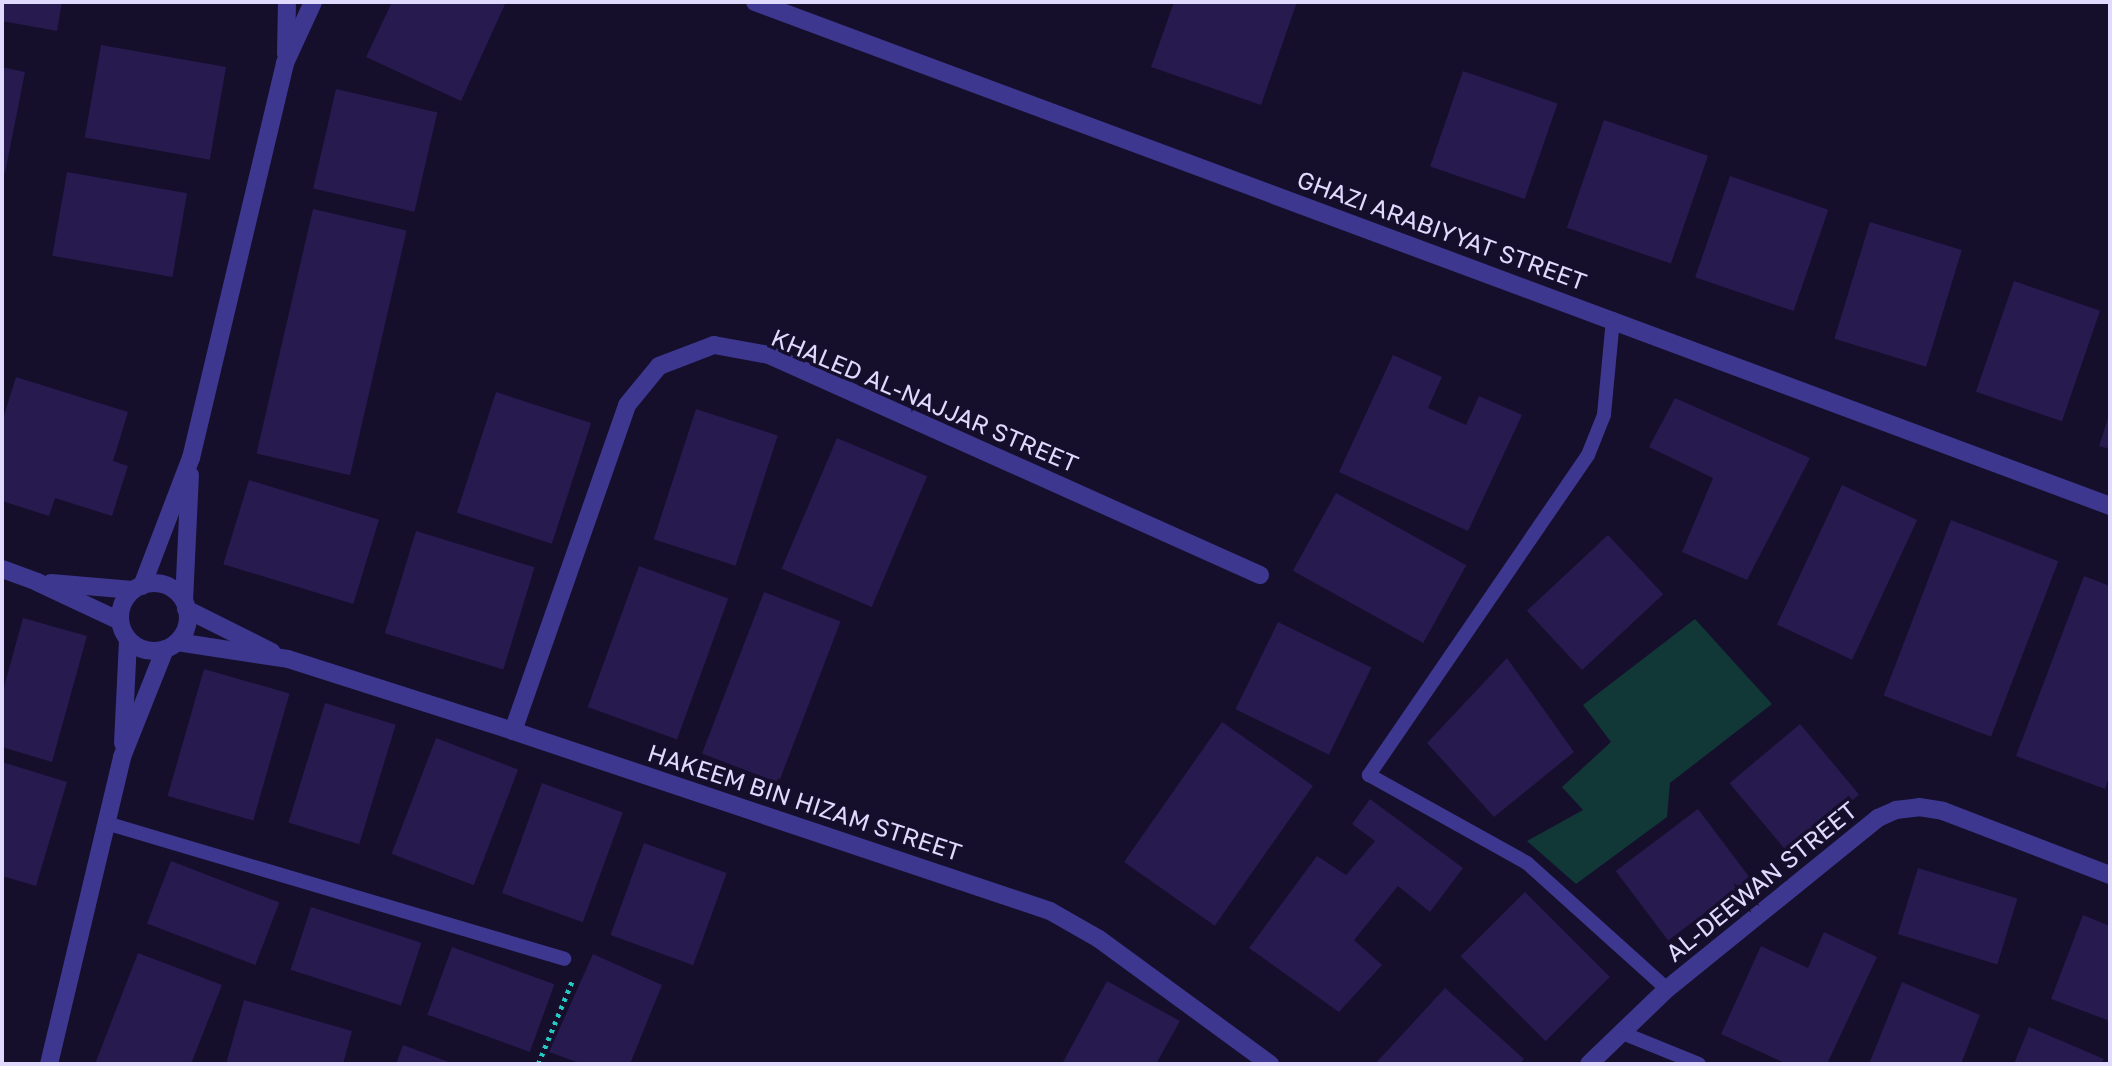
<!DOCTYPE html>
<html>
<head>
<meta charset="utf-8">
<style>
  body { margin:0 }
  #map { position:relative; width:2112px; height:1066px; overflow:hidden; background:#150f2c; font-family:"Golos Text",sans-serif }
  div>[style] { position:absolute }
  .green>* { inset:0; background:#113737 }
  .building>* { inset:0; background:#261a4f; transform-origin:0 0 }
  .path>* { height:4.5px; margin-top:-2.25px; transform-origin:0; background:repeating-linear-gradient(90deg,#27c7c2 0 3.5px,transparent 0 8.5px) }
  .service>* { height:14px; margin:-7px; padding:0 7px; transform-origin:7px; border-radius:7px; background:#3d378f }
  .minor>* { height:18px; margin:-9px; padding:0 9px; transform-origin:9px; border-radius:9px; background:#3d378f }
  .tertiary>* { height:18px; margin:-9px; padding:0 9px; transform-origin:9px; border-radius:9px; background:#3d378f }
  .tertiary>.ring { margin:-9px; padding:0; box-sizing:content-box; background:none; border:18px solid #3d378f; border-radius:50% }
  span { translate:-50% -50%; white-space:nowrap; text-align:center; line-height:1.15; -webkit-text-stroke:7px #150f2c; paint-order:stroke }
  .street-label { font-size:24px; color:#e0daff }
  .frame { position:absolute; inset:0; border:4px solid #e0daff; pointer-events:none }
</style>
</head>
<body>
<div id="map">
  <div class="green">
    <div style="clip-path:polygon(1695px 619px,1772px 704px,1670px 783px,1667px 817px,1576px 884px,1527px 841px,1583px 810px,1562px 787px,1611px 742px,1583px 705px)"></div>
  </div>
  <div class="building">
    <div style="clip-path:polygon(2px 2px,62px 2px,57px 31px,2px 21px)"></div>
    <div style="clip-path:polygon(392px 2px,506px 2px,461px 101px,366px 57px)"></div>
    <div style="clip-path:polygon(1174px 2px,1297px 2px,1261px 105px,1151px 67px)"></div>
    <div style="left:101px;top:45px;width:127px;height:94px;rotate:10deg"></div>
    <div style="clip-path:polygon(2px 67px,25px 72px,5px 173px,2px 172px)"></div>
    <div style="left:1463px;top:71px;width:100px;height:101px;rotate:19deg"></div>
    <div style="left:336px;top:89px;width:104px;height:102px;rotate:13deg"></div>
    <div style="left:1604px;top:120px;width:110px;height:114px;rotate:19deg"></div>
    <div style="left:67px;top:172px;width:122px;height:85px;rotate:10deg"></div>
    <div style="left:1730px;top:176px;width:104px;height:107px;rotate:19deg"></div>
    <div style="left:313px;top:209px;width:96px;height:251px;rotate:13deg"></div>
    <div style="left:1870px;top:222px;width:96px;height:122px;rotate:17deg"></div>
    <div style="left:2014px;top:281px;width:91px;height:117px;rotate:19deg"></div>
    <div style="clip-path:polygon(1393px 355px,1442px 377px,1428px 408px,1466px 425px,1479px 396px,1522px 415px,1468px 531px,1339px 472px)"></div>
    <div style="clip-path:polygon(16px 377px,128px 412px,113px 461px,128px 466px,112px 516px,55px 498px,49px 516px,2px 501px,2px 422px)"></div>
    <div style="left:496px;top:392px;width:100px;height:127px;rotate:18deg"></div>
    <div style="clip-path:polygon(1675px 398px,1810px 458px,1747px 580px,1682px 552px,1713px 478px,1649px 447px)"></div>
    <div style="left:696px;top:409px;width:86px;height:137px;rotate:18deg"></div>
    <div style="clip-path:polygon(2110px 412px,2110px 449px,2099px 446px)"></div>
    <div style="left:837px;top:438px;width:98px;height:142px;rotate:23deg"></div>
    <div style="left:249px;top:480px;width:136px;height:88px;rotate:17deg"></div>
    <div style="left:1842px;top:485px;width:83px;height:154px;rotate:25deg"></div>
    <div style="left:1336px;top:493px;width:149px;height:89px;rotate:29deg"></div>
    <div style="left:1951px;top:520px;width:115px;height:188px;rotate:21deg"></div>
    <div style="left:416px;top:531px;width:124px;height:107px;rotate:17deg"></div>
    <div style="left:1608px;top:535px;width:81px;height:111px;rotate:47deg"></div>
    <div style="left:639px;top:566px;width:95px;height:150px;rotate:20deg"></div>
    <div style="clip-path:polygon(2084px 576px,2110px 586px,2110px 774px,2105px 789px,2016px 756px)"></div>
    <div style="left:764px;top:592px;width:82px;height:173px;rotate:21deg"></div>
    <div style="clip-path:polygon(23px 618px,87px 636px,52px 762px,2px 747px,2px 694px)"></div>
    <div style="left:1278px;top:622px;width:104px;height:97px;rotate:26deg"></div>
    <div style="clip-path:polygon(1507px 658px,1574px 752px,1494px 817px,1427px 743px)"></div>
    <div style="left:204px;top:669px;width:89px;height:132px;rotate:16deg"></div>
    <div style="left:325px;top:703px;width:74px;height:125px;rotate:17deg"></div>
    <div style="left:1222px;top:722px;width:111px;height:171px;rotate:35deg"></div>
    <div style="left:1800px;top:724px;width:92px;height:92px;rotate:50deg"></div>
    <div style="left:436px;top:738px;width:88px;height:124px;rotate:21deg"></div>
    <div style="clip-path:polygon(2px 762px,67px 782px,36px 886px,2px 876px)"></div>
    <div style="left:542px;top:783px;width:86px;height:117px;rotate:20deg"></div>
    <div style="clip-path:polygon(1370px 799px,1463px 868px,1430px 912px,1398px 886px,1354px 940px,1382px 965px,1339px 1012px,1249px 948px,1317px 856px,1346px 875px,1375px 841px,1352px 824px)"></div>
    <div style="left:1698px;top:809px;width:87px;height:103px;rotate:53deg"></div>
    <div style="left:644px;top:843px;width:88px;height:98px;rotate:20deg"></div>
    <div style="left:171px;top:861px;width:116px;height:67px;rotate:21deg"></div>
    <div style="left:1918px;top:868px;width:104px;height:69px;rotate:17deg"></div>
    <div style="left:1525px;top:892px;width:120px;height:91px;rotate:45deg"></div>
    <div style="left:311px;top:907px;width:116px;height:66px;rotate:18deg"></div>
    <div style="clip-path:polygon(2083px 915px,2110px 926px,2110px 1021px,2051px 999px)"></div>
    <div style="clip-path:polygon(1824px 932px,1877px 957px,1827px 1064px,1787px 1064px,1721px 1034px,1761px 946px,1808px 968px)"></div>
    <div style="left:452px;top:947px;width:109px;height:72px;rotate:20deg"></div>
    <div style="clip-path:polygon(138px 953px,222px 985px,191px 1064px,95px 1064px)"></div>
    <div style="clip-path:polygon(593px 954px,662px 985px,630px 1064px,582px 1064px,549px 1052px)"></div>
    <div style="clip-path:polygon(1107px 981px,1180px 1021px,1156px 1064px,1062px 1064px)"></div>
    <div style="clip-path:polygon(1902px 982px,1980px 1015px,1961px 1064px,1869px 1064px)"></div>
    <div style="clip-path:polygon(1445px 988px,1524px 1059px,1520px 1064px,1375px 1064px)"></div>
    <div style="clip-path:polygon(244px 1000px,352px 1031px,343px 1064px,226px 1064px)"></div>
    <div style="clip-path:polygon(2029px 1027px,2104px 1059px,2101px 1064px,2014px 1064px)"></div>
    <div style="clip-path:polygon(403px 1045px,454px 1064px,396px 1064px)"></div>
  </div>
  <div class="path">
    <div style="left:538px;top:1064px;width:90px;rotate:-67.7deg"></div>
  </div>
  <div class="service">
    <div style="left:1613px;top:319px;width:96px;rotate:95.4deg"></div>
    <div style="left:1604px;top:415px;width:43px;rotate:111.8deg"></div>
    <div style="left:1588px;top:455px;width:388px;rotate:124.4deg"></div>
    <div style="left:1369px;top:775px;width:181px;rotate:29.1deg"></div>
    <div style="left:1527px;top:863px;width:188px;rotate:42deg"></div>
    <div style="left:106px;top:823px;width:478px;rotate:16.5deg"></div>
    <div style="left:1620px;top:1032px;width:85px;rotate:22.1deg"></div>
  </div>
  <div class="minor">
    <div style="left:2px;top:569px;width:37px;rotate:20deg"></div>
    <div style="left:37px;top:582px;width:92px;rotate:25.2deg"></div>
    <div style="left:51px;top:583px;width:82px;rotate:4.9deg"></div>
    <div style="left:186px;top:609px;width:96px;rotate:26.6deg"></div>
    <div style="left:177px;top:642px;width:112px;rotate:8.7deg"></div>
    <div style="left:288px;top:659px;width:236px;rotate:17.7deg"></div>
    <div style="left:513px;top:731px;width:566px;rotate:18.53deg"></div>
    <div style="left:1050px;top:911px;width:56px;rotate:29.7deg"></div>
    <div style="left:1099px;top:939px;width:212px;rotate:36.2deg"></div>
    <div style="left:513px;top:731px;width:345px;rotate:-70.7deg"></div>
    <div style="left:627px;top:405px;width:50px;rotate:-50.6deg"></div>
    <div style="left:659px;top:366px;width:59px;rotate:-20.9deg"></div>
    <div style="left:714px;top:345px;width:56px;rotate:10.3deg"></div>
    <div style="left:769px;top:355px;width:538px;rotate:24.14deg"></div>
    <div style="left:1589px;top:1064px;width:108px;rotate:-43.9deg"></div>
    <div style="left:1667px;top:989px;width:272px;rotate:-39deg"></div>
    <div style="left:1878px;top:818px;width:20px;rotate:-24deg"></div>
    <div style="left:1896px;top:810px;width:23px;rotate:-7deg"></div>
    <div style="left:1919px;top:807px;width:24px;rotate:9deg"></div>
    <div style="left:1943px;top:811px;width:179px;rotate:21deg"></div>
  </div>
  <div class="tertiary">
    <div style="left:755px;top:2px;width:1446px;rotate:20.4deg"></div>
    <div style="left:286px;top:54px;width:52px;rotate:-88.9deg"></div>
    <div class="ring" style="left:120px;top:583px;width:50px;height:50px"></div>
    <div style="left:142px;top:586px;width:137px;rotate:-69.1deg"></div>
    <div style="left:191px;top:458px;width:406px;rotate:-76.6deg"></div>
    <div style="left:285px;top:63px;width:67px;rotate:-65.3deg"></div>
    <div style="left:184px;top:601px;width:126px;rotate:-87.3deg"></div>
    <div style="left:123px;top:743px;width:103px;rotate:-87.2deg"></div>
    <div style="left:49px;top:1064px;width:316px;rotate:-76.6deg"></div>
    <div style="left:122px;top:757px;width:116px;rotate:-68.3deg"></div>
  </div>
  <div class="street-label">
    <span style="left:1442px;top:230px;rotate:20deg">GHAZI ARABIYYAT STREET</span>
    <span style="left:925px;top:400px;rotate:23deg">KHALED AL-NAJJAR STREET</span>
    <span style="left:805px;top:802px;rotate:18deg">HAKEEM BIN HIZAM STREET</span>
    <span style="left:1761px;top:881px;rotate:-39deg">AL-DEEWAN STREET</span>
  </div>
  <div class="frame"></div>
</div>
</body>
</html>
